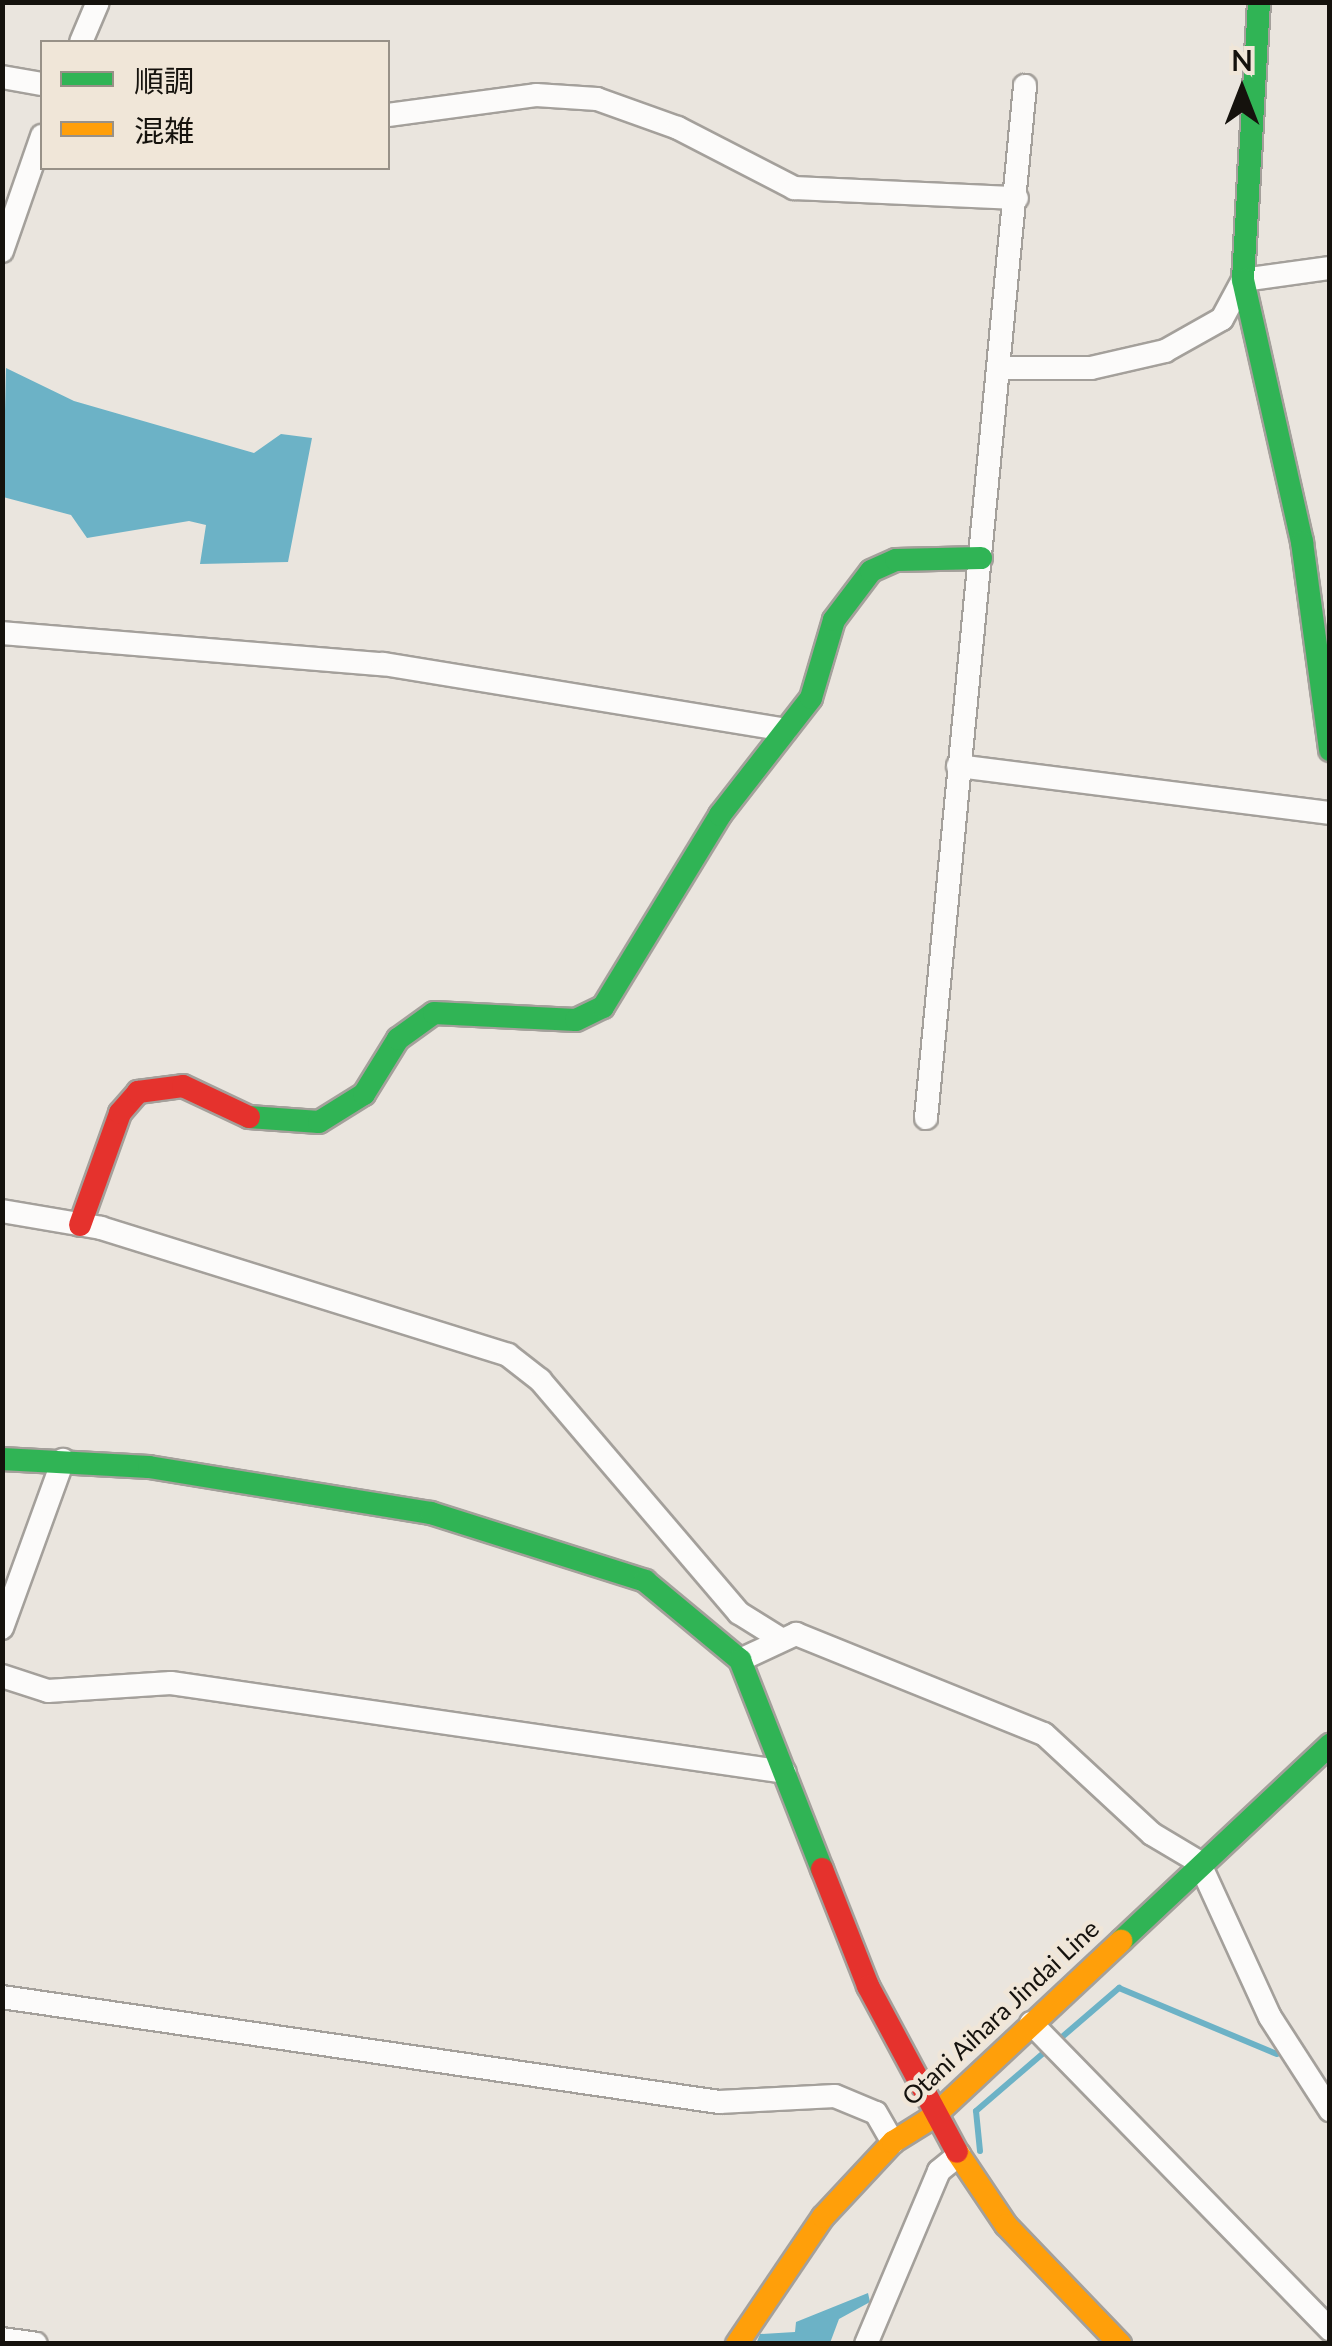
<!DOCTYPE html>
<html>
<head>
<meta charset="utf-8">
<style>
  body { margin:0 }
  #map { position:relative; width:1332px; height:2346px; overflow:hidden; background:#eae5de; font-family:Lato,"Noto Sans JP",sans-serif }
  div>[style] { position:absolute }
  .water>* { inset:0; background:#6cb2c6 }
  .stream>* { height:6px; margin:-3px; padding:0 3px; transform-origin:3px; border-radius:3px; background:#6cb2c6 }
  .roads { filter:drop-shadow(2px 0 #a4a09b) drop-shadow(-2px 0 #a4a09b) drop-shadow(0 2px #a4a09b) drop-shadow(0 -2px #a4a09b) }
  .street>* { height:22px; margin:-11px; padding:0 11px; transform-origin:11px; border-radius:11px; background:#fcfbfa }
  .fast>* { height:22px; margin:-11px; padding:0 11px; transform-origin:11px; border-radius:11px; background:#30b455 }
  .slow>* { height:22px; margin:-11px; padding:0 11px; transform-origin:11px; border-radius:11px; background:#ff9f0a }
  .jam>* { height:22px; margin:-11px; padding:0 11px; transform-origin:11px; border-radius:11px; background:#e5322d }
  span { translate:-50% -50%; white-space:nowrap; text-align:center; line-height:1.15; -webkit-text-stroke:9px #f0e6d8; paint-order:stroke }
  .street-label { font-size:25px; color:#15120d }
  .frame { position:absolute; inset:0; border:5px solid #15120d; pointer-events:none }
  .legend { position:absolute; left:40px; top:40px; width:350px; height:130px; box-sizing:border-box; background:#f0e6d8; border:2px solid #989187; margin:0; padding:12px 18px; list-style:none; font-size:30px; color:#15120d }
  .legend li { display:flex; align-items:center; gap:20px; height:50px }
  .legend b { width:50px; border:2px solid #989187 }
  .north { position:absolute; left:1192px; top:40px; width:100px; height:100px; -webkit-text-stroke:8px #f0e6d8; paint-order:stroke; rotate:0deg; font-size:28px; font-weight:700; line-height:40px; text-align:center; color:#15120d }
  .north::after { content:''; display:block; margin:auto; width:35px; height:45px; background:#15120d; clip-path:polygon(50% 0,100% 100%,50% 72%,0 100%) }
</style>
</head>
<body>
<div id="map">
  <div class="water">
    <div style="clip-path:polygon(6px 368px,74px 401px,254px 453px,281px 434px,312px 438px,288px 562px,200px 564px,206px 525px,189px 521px,87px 538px,71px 515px,3px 497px)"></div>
    <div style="clip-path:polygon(868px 2293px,870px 2302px,839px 2319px,830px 2343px,756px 2344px,760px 2334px,795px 2332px,796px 2322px)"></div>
  </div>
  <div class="stream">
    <div style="left:980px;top:2151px;width:40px;rotate:-95.7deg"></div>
    <div style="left:976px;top:2111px;width:189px;rotate:-40.7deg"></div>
    <div style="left:1119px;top:1988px;width:171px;rotate:22.7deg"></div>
  </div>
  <div class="roads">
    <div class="street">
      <div style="left:81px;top:42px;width:43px;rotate:-67deg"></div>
      <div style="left:2px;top:77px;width:41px;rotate:9.9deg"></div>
      <div style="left:388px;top:115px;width:149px;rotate:-7.7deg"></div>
      <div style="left:536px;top:95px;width:61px;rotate:3.8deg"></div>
      <div style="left:597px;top:99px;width:86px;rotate:19.7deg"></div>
      <div style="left:678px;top:128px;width:131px;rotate:27.3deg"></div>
      <div style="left:794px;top:188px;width:223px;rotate:2.6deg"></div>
      <div style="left:2px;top:251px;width:122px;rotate:-70.8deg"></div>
      <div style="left:1000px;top:368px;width:91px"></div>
      <div style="left:1091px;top:368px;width:76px;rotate:-12.9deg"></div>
      <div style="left:1165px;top:351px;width:65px;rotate:-29.3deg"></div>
      <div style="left:1222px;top:319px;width:44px;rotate:-61.7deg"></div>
      <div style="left:1243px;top:280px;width:88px;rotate:-7.9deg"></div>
      <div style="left:2px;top:633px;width:382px;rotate:4.7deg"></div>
      <div style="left:383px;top:664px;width:408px;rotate:9.3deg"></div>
      <div style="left:958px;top:766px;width:375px;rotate:7.2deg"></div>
      <div style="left:926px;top:1118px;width:1037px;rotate:-84.52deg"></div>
      <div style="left:2px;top:1211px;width:100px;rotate:9.7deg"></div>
      <div style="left:101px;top:1228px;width:426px;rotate:17.3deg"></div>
      <div style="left:508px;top:1355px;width:41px;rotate:38deg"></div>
      <div style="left:540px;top:1380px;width:306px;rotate:49.5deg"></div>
      <div style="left:739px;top:1613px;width:44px;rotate:31.9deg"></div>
      <div style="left:2px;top:1628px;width:179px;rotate:-70deg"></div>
      <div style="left:740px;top:1660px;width:62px;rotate:-24.9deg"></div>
      <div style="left:796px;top:1634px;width:267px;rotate:22deg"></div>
      <div style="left:1044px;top:1734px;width:147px;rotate:42.8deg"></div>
      <div style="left:1152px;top:1834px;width:55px;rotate:30.8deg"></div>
      <div style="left:1199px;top:1862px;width:170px;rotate:65.4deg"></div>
      <div style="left:1270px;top:2017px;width:111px;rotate:57.2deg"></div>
      <div style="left:2px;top:1676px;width:48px;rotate:18.1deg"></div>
      <div style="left:48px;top:1691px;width:123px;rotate:-3.7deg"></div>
      <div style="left:171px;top:1683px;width:620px;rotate:8.25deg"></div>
      <div style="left:2px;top:1997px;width:725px;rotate:8.33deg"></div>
      <div style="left:719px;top:2102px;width:116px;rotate:-3deg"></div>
      <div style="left:835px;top:2096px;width:44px;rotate:22.5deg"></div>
      <div style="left:876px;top:2113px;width:34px;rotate:60deg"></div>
      <div style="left:1031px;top:2023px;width:428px;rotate:45.7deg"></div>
      <div style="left:2px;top:2339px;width:34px;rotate:8deg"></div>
      <div style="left:866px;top:2344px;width:188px;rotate:-67.1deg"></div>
      <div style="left:939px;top:2171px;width:26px;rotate:-39deg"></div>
    </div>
    <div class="fast">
      <div style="left:1259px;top:2px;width:278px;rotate:93.3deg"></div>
      <div style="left:1243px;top:280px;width:269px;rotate:77.3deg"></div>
      <div style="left:1302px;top:542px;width:210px;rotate:82.3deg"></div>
      <div style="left:249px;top:1117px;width:70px;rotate:4.1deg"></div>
      <div style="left:319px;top:1122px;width:53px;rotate:-31.9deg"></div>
      <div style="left:364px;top:1094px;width:65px;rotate:-58.3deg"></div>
      <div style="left:398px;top:1039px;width:44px;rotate:-35.8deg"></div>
      <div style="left:434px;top:1013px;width:142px;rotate:2.8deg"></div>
      <div style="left:576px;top:1020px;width:30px;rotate:-26deg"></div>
      <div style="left:603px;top:1007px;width:225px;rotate:-58.6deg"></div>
      <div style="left:720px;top:815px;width:148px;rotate:-52.1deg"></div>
      <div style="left:811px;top:698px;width:81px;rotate:-73.6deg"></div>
      <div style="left:834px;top:620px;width:61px;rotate:-52.9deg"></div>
      <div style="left:871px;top:571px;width:27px;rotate:-24deg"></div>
      <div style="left:896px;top:560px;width:85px;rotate:-1.3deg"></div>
      <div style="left:2px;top:1459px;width:147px;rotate:3.1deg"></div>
      <div style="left:149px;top:1467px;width:286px;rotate:9.3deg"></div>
      <div style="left:431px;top:1513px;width:225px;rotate:17.6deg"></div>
      <div style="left:645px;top:1581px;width:124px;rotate:39.7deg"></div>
      <div style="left:740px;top:1660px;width:225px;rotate:68.6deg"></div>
      <div style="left:1121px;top:1941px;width:287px;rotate:-43.2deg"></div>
    </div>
    <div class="slow">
      <div style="left:957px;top:2152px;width:88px;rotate:56.1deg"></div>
      <div style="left:1006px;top:2225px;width:165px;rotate:46.2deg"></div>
      <div style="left:737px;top:2344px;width:153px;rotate:-55.9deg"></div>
      <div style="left:823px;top:2217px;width:103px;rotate:-47deg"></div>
      <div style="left:893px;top:2142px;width:47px;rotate:-32deg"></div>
      <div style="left:933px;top:2117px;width:258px;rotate:-43.1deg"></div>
    </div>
    <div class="jam">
      <div style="left:80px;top:1225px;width:119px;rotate:-70.3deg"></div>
      <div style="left:120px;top:1113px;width:28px;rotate:-49deg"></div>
      <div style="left:138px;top:1092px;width:45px;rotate:-7.6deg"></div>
      <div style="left:183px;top:1086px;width:73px;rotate:25.2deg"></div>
      <div style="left:822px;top:1869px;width:126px;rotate:68.5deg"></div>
      <div style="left:868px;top:1986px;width:188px;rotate:61.8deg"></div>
    </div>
  </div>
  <div class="street-label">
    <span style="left:1000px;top:2012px;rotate:-43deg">Otani Aihara Jindai Line</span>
  </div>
  <div class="frame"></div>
  <ul class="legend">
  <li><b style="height:12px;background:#30b455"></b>順調</li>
  <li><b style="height:12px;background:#ff9f0a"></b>混雑</li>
  </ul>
  <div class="north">N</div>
</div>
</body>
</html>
